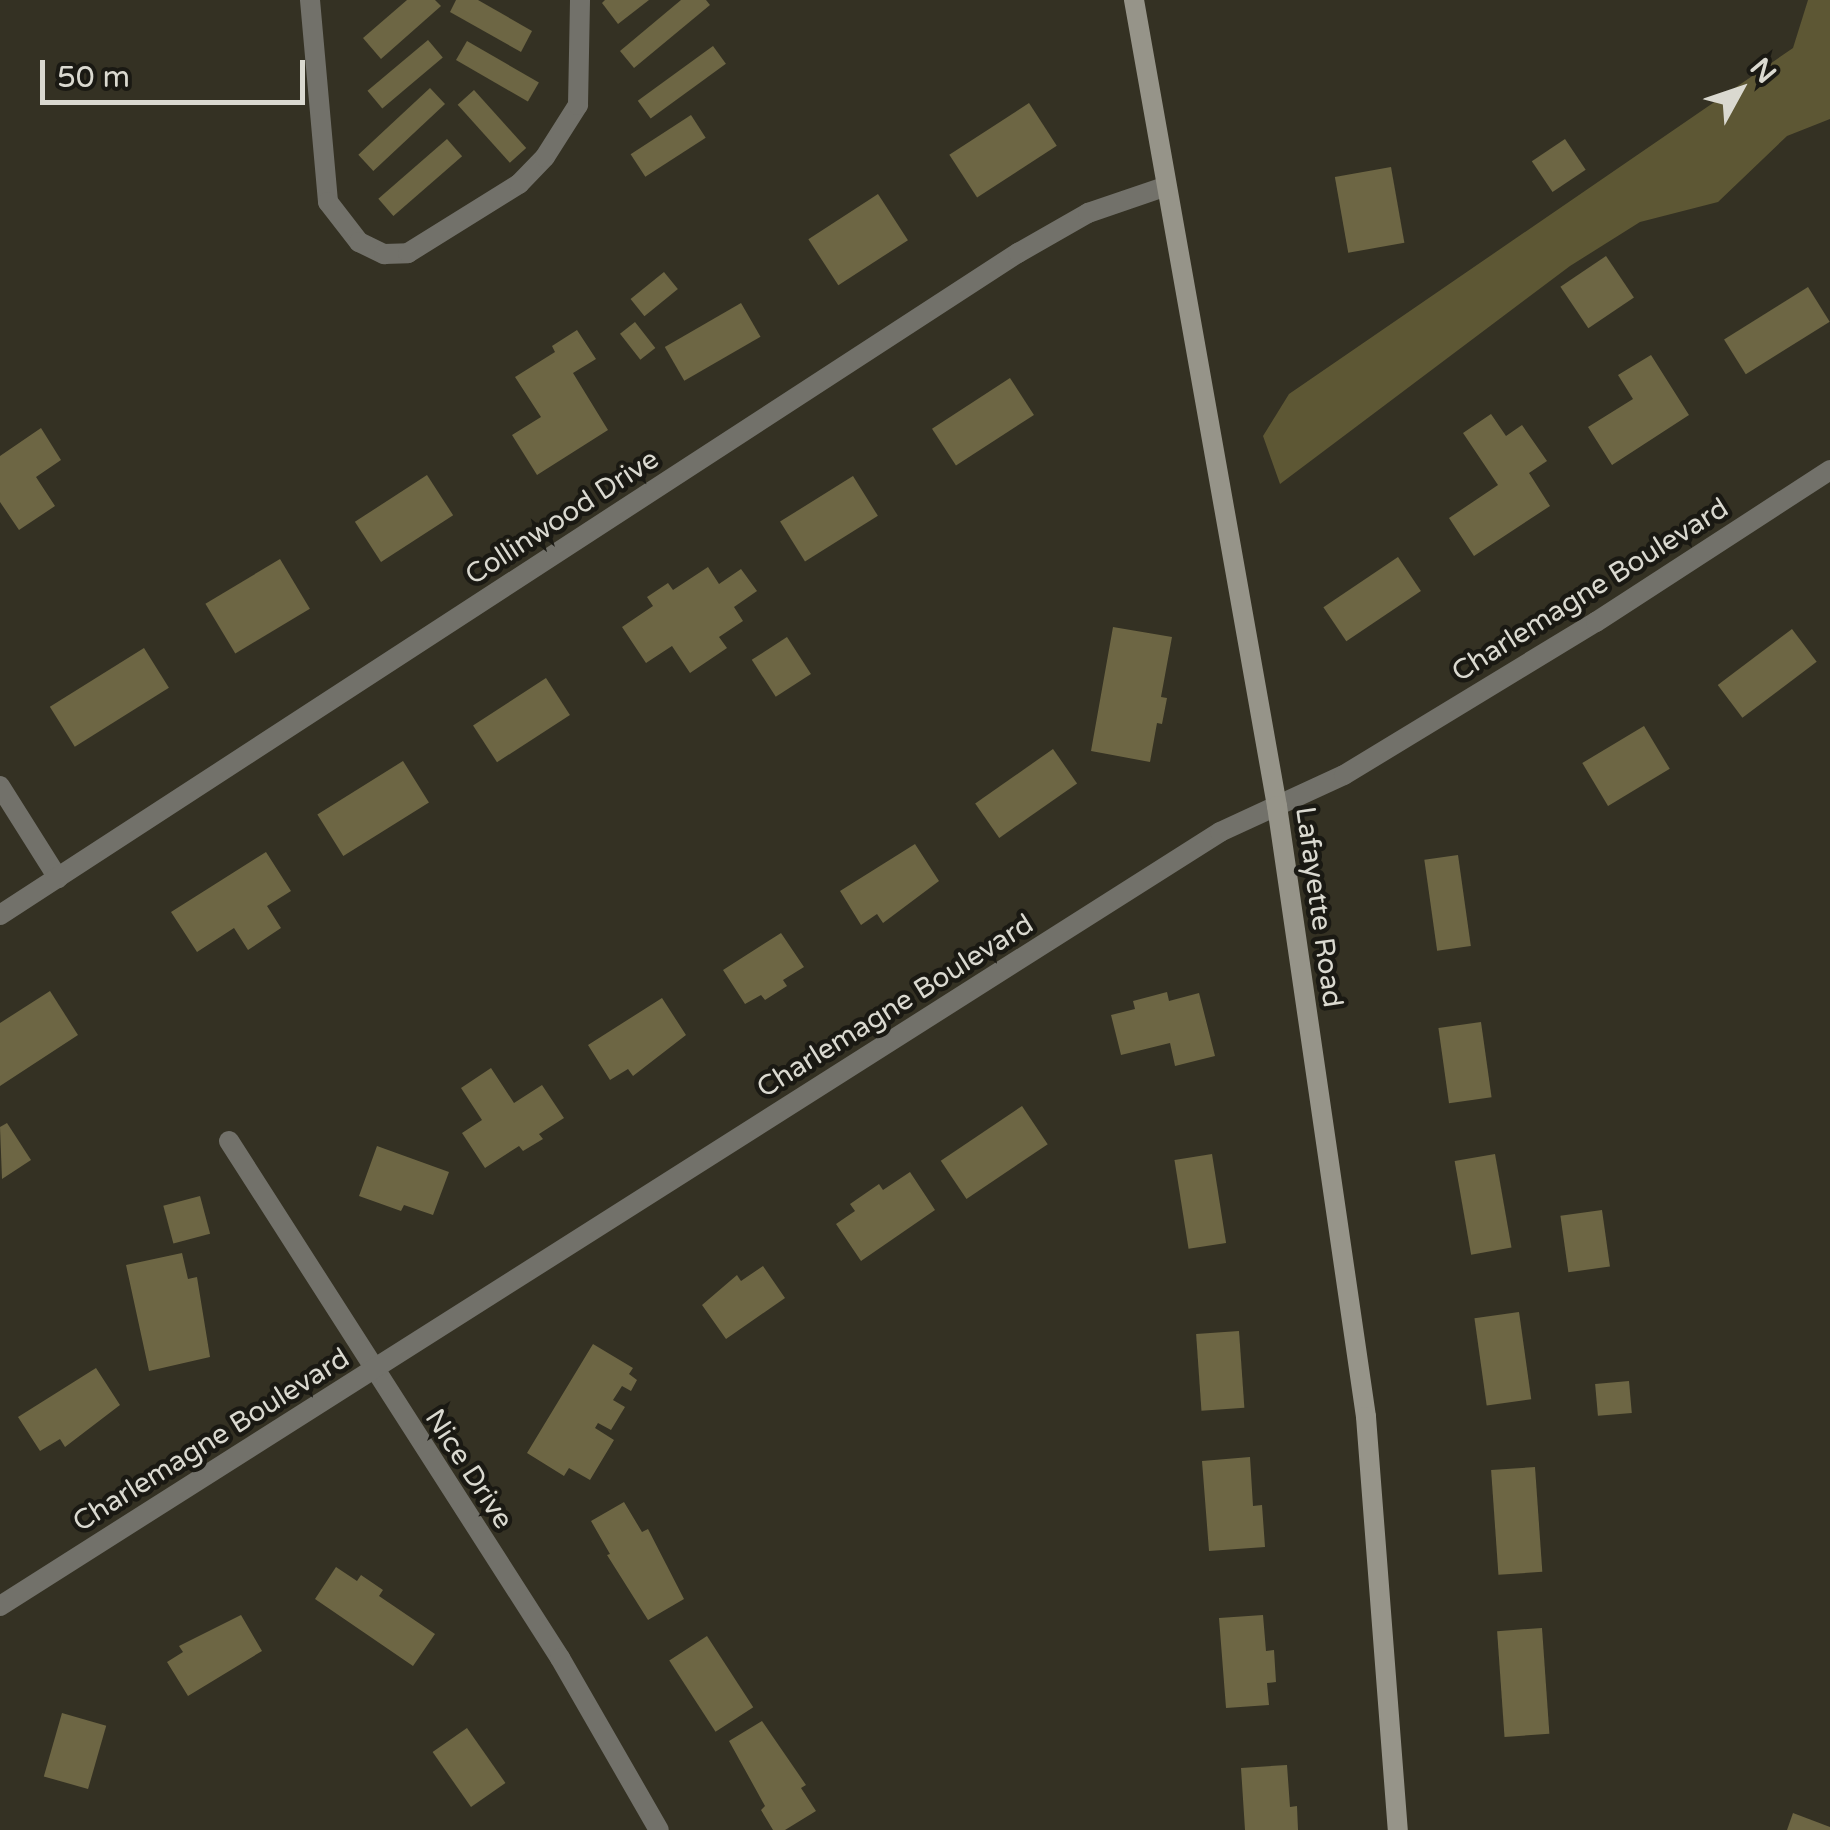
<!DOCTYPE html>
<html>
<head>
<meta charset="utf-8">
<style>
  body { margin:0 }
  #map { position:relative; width:1830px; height:1830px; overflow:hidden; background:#343123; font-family:"Varela Round",sans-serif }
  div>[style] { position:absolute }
  .forest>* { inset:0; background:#5d5734 }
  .building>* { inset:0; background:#6d6644; transform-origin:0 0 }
  .minor>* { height:20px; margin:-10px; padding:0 10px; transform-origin:10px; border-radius:10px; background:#72716a }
  .secondary>* { height:20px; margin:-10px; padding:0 10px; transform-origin:10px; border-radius:10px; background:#969489 }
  span { translate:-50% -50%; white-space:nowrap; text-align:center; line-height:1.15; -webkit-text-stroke:9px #1a1913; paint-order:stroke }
  .street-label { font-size:28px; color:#dad9d0 }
  .north { position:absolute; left:1690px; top:40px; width:100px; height:100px; -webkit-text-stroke:8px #1a1913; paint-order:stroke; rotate:50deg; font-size:28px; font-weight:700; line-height:40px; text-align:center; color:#dad9d0 }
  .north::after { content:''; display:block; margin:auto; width:35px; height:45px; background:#dad9d0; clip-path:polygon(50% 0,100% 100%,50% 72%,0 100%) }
  .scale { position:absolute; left:40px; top:60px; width:265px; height:45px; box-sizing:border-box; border:5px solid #dad9d0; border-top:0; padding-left:12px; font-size:30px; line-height:35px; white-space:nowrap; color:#dad9d0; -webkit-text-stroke:8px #1a1913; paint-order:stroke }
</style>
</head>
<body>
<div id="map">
  <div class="forest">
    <div style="clip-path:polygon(1808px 0,1830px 0,1830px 119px,1787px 136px,1718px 202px,1640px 222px,1570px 266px,1280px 484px,1263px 436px,1289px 394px,1793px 48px)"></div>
  </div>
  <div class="building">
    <div style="clip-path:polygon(407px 0,435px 0,441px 6px,381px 59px,363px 38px)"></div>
    <div style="clip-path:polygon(456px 0,478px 0,532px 31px,521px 52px,450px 12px)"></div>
    <div style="clip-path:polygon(605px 0,649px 0,618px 24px,602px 3px)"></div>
    <div style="clip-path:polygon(681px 0,706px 0,710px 5px,634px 68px,620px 51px)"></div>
    <div style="left:428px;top:40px;width:23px;height:79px;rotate:50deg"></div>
    <div style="left:467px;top:41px;width:83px;height:22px;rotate:30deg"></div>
    <div style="left:713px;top:46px;width:22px;height:93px;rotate:54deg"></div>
    <div style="left:430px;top:88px;width:22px;height:98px;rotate:47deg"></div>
    <div style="left:474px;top:90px;width:78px;height:22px;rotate:48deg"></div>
    <div style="left:1029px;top:103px;width:51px;height:95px;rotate:57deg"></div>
    <div style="left:691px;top:115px;width:27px;height:72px;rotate:57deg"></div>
    <div style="left:447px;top:139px;width:23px;height:91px;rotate:49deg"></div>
    <div style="left:1565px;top:139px;width:37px;height:40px;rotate:56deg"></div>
    <div style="left:1391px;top:167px;width:77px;height:57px;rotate:80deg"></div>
    <div style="left:878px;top:194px;width:55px;height:83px;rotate:57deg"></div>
    <div style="left:1606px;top:256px;width:50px;height:55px;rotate:56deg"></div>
    <div style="left:664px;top:272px;width:22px;height:43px;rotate:51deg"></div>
    <div style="left:1808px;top:287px;width:41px;height:99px;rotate:58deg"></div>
    <div style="left:741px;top:303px;width:39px;height:88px;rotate:60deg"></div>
    <div style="left:635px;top:322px;width:33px;height:19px;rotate:52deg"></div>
    <div style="clip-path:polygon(577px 330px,596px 359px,573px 373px,608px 430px,537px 475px,512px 435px,541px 417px,515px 377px,555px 352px,552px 346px)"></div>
    <div style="clip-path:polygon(1651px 355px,1689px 415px,1612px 465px,1588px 427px,1633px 399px,1618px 375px)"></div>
    <div style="left:1010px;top:378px;width:44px;height:93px;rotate:57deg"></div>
    <div style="clip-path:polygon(1491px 414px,1506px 436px,1522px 425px,1547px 461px,1529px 473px,1550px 506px,1474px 556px,1449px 518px,1498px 485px,1463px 433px)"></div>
    <div style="clip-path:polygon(41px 428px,61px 460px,36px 477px,55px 506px,19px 530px,0 502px,0 456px)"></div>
    <div style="left:427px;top:475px;width:48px;height:86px;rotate:57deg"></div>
    <div style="left:853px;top:476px;width:47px;height:86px;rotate:58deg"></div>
    <div style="left:1398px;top:557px;width:41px;height:90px;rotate:56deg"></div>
    <div style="left:280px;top:559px;width:58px;height:87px;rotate:59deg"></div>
    <div style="clip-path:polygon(708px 567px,719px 584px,741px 569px,757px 591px,734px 607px,743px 621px,719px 637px,727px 648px,690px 673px,672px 646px,646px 663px,622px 627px,653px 606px,647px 597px,668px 583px,673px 590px)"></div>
    <div style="clip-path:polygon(1113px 627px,1172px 637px,1161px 697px,1167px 698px,1162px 724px,1157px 723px,1150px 762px,1091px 751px)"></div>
    <div style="left:1792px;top:629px;width:41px;height:93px;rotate:53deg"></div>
    <div style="left:787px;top:637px;width:44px;height:42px;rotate:57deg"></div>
    <div style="left:144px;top:648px;width:47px;height:111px;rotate:58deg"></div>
    <div style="left:546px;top:678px;width:44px;height:87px;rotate:57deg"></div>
    <div style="left:1644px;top:726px;width:50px;height:72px;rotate:59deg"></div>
    <div style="left:1053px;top:749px;width:42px;height:95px;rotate:55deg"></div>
    <div style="left:403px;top:761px;width:49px;height:101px;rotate:58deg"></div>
    <div style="clip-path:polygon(915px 844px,939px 881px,883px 923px,877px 914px,861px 925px,840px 891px)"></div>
    <div style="clip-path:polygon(266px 852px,291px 891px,267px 906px,281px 928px,248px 950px,234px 928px,197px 952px,171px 912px)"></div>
    <div style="left:1458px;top:855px;width:92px;height:34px;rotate:82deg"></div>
    <div style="clip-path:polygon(781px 933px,804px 967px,783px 980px,787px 986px,765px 1000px,761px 995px,745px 1004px,723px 970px)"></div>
    <div style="clip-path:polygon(50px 991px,78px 1035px,0 1086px,0 1023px)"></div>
    <div style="clip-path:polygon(1167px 992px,1169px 1001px,1199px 993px,1215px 1056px,1175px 1066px,1170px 1043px,1121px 1055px,1111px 1015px,1135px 1009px,1133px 1001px)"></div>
    <div style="clip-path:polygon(662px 998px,686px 1035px,633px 1076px,628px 1069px,610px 1080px,588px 1045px)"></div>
    <div style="left:1481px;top:1022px;width:76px;height:43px;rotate:82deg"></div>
    <div style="clip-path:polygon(491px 1068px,514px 1103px,542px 1085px,564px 1118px,539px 1134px,543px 1139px,523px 1151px,519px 1146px,485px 1168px,462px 1133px,482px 1120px,461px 1088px)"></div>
    <div style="left:1022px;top:1106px;width:46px;height:98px;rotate:56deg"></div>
    <div style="clip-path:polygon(7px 1123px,31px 1160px,2px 1179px,0 1127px)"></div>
    <div style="clip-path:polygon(377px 1146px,449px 1172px,433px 1215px,404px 1205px,401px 1211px,359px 1196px)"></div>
    <div style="left:1212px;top:1154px;width:90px;height:38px;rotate:81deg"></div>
    <div style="left:1495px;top:1154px;width:95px;height:41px;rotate:80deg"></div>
    <div style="clip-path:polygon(910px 1172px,935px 1210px,861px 1261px,836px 1224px,855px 1211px,850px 1204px,879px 1184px,883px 1190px)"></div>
    <div style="left:200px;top:1196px;width:39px;height:38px;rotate:75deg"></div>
    <div style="left:1602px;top:1210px;width:57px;height:42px;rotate:82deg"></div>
    <div style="clip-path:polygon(182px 1253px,188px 1279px,197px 1277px,210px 1357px,149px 1371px,126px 1265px)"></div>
    <div style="clip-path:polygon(763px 1266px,785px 1298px,726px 1339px,702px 1305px,737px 1275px,741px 1281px)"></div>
    <div style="left:1519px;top:1312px;width:88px;height:45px;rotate:82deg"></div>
    <div style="left:1239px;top:1331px;width:77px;height:43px;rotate:86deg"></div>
    <div style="clip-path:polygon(593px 1344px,633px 1368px,629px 1374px,637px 1380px,631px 1391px,622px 1386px,613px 1400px,625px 1407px,611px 1430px,598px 1423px,595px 1428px,614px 1440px,590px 1480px,569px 1468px,564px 1476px,527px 1453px)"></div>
    <div style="clip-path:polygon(96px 1368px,120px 1405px,65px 1447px,60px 1439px,40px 1451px,18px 1417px)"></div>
    <div style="left:1629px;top:1381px;width:32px;height:34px;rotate:85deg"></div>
    <div style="clip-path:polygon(1250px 1457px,1253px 1506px,1262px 1505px,1265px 1547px,1209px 1551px,1202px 1461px)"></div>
    <div style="left:1535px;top:1467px;width:105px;height:44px;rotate:86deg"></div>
    <div style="clip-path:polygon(624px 1502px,642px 1532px,648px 1529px,684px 1599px,648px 1620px,607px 1555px,610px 1554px,591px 1521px)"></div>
    <div style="clip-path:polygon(336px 1567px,357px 1581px,361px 1575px,383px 1590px,379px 1596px,435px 1634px,413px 1666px,315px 1599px)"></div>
    <div style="clip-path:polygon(241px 1615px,262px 1651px,188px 1696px,167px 1662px,183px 1652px,179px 1646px)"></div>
    <div style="clip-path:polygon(1263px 1615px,1266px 1651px,1274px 1650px,1276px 1682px,1267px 1683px,1269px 1705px,1226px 1708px,1219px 1618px)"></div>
    <div style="left:1542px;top:1628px;width:106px;height:45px;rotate:86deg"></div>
    <div style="left:707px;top:1636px;width:85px;height:45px;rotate:57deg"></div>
    <div style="left:62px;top:1713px;width:46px;height:66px;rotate:16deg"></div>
    <div style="clip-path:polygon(762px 1721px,806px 1785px,801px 1788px,816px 1811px,785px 1830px,773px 1830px,761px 1810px,765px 1806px,729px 1741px)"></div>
    <div style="left:467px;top:1728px;width:67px;height:42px;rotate:55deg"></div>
    <div style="clip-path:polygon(1287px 1765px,1290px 1807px,1297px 1806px,1298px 1830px,1245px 1830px,1241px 1768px)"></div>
    <div style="clip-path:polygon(1793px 1813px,1830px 1827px,1830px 1830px,1787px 1830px)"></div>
  </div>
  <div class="minor">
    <div style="left:310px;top:0;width:203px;rotate:84.9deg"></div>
    <div style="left:328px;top:202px;width:51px;rotate:52.2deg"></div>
    <div style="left:359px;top:242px;width:28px;rotate:26deg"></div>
    <div style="left:384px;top:254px;width:24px;rotate:-2deg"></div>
    <div style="left:408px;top:253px;width:131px;rotate:-31.9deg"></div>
    <div style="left:519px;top:184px;width:37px;rotate:-46deg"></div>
    <div style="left:545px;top:157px;width:62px;rotate:-57.6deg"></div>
    <div style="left:578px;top:105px;width:105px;rotate:-88.9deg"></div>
    <div style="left:0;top:786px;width:109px;rotate:57.8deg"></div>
    <div style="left:0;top:915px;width:1214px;rotate:-33.04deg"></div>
    <div style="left:1018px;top:253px;width:81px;rotate:-29.7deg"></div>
    <div style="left:1088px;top:213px;width:80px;rotate:-18.9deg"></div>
    <div style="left:229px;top:1141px;width:614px;rotate:57.37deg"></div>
    <div style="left:560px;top:1658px;width:198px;rotate:60.1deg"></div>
    <div style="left:0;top:1606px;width:1445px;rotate:-32.39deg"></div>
    <div style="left:1220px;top:832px;width:136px;rotate:-24.7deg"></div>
    <div style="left:1344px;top:775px;width:295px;rotate:-31.3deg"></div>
    <div style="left:1596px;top:622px;width:279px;rotate:-33deg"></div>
  </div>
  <div class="secondary">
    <div style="left:1134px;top:0;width:819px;rotate:79.94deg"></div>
    <div style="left:1277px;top:806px;width:617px;rotate:81.71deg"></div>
    <div style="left:1366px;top:1417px;width:414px;rotate:85.6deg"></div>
  </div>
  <div class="street-label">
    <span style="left:562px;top:517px;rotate:-33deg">Collinwood Drive</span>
    <span style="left:1590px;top:590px;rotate:-32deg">Charlemagne Boulevard</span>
    <span style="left:1319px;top:907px;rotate:82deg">Lafayette Road</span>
    <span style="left:895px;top:1006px;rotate:-32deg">Charlemagne Boulevard</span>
    <span style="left:211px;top:1440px;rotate:-32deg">Charlemagne Boulevard</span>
    <span style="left:469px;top:1469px;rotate:57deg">Nice Drive</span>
  </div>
  <div class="north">N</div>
  <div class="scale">50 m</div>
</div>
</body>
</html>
